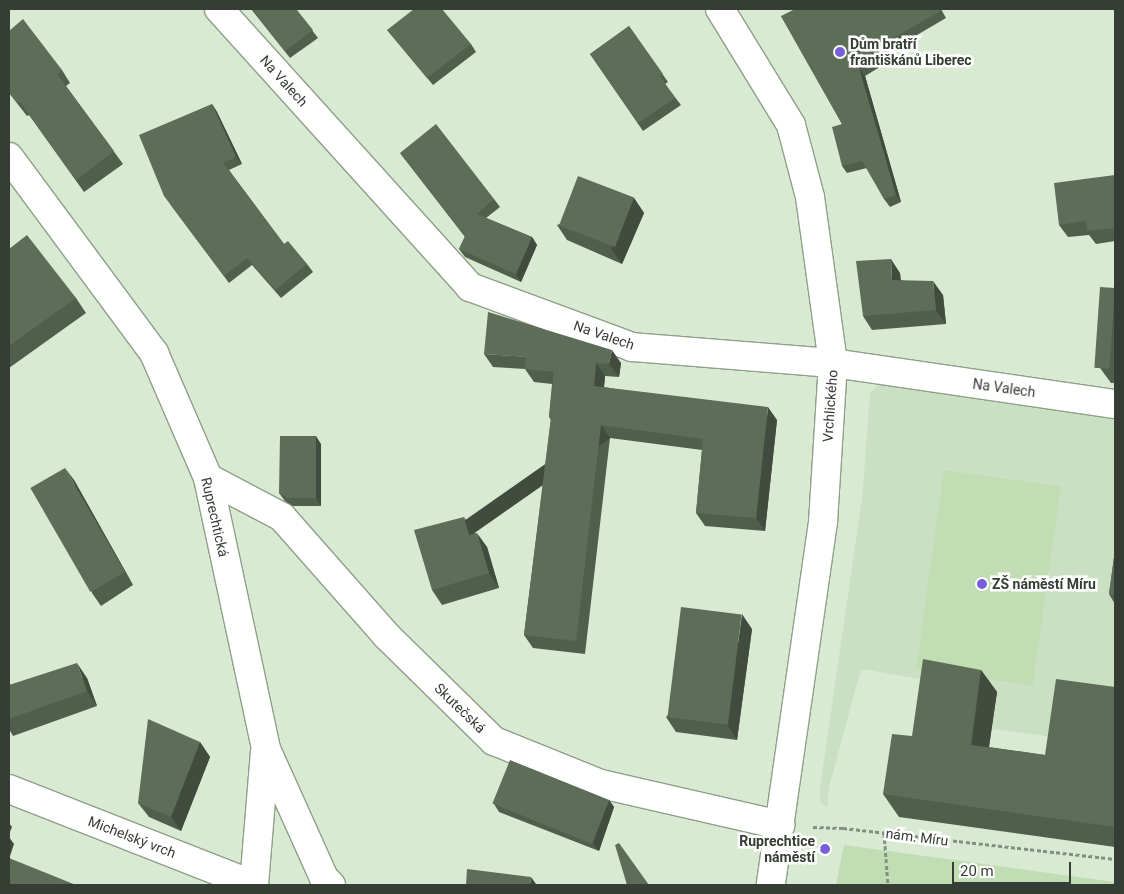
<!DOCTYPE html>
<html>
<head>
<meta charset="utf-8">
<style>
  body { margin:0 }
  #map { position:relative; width:1124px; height:894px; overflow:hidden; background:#d9ead2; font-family:Roboto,sans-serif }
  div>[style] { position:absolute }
  .built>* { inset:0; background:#cae0c2 }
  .green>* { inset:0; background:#c0ddb4; transform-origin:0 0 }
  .path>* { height:3px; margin-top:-1.5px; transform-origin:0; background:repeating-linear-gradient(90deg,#838f7f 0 4px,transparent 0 6.5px) }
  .roads { filter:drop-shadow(1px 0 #8f9f89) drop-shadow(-1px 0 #8f9f89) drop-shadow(0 1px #8f9f89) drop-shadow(0 -1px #8f9f89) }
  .minor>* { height:28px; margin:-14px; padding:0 14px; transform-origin:14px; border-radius:14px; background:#fff }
  .wall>* { inset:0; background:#515e4c }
  .shaded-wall>* { inset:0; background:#424c3e; transform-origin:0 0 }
  .building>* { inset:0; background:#5e6d58; transform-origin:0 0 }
  .dots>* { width:14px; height:14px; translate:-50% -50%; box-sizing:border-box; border:2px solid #fff; border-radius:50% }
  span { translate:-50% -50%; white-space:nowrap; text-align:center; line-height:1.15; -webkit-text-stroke:5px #fff; paint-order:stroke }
  .poi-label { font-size:14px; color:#363d34; font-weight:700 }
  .left { translate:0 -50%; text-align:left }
  .right { translate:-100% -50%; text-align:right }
  .street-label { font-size:14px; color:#363d34 }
  .frame { position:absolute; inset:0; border:10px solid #363d34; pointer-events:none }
  .scale { position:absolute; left:952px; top:862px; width:119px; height:22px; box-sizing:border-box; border:2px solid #363d34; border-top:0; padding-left:6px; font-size:15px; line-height:18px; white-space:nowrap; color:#363d34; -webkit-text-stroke:4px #fff; paint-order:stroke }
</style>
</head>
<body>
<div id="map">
  <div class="built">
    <div style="clip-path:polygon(880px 383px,1115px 417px,1115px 707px,1054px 737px,992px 729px,997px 692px,861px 669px,829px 787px,827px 807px,820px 802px,820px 787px,862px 499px,870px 393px)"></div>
  </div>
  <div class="green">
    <div style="left:944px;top:470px;width:118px;height:201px;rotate:8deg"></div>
    <div style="clip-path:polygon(844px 845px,1115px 882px,1115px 885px,836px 885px)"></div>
  </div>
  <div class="path">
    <div style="left:813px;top:827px;width:30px;rotate:2deg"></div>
    <div style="left:843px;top:828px;width:274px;rotate:6.5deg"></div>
    <div style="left:884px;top:833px;width:52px;rotate:85.6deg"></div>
  </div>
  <div class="roads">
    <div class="minor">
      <div style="left:219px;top:9px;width:375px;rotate:47.9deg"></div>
      <div style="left:470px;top:287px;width:173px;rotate:20.3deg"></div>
      <div style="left:632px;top:347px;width:202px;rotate:4.6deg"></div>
      <div style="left:833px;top:363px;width:285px;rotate:8.3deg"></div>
      <div style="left:720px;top:9px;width:136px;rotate:58.5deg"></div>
      <div style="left:791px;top:125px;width:74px;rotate:75.2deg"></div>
      <div style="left:810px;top:197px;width:168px;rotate:82.1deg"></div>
      <div style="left:833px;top:363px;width:159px;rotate:93.6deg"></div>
      <div style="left:823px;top:522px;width:367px;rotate:98.2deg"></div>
      <div style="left:9px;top:157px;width:244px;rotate:53.5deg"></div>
      <div style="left:154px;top:353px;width:136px;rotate:66.6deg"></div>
      <div style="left:208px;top:478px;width:277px;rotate:77.9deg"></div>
      <div style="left:266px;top:749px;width:141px;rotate:65.8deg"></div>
      <div style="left:324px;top:878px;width:10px;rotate:45deg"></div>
      <div style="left:208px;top:478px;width:84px;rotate:27.8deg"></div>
      <div style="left:282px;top:517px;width:159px;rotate:48.6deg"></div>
      <div style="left:387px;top:636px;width:150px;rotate:44.5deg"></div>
      <div style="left:494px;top:741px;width:115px;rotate:21.9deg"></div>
      <div style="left:601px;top:784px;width:184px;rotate:12.9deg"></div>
      <div style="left:9px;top:789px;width:263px;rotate:21.4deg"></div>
      <div style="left:254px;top:885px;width:133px;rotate:-85.3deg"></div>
    </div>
  </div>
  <div class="wall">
    <div style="clip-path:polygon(251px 9px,296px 9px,318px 38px,290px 58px)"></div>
    <div style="clip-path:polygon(941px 9px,946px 18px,876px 59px,880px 67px,865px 76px,901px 202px,890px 207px,884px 199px,867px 168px,847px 173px,842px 166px,842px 124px,781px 16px)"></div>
    <div style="clip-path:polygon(629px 26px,668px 82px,665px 84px,681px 105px,643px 131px,590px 54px)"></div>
    <div style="clip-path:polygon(387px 30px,471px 44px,476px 52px,433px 85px,393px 37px)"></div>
    <div style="clip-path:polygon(9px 31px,62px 70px,70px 83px,66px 86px,123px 164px,84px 192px,29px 115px,27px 116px,9px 93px)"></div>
    <div style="clip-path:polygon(212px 104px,217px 112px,242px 164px,229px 170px,284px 244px,307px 264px,313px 272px,281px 298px,252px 265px,229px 283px,170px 204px)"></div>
    <div style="clip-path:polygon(400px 153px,494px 199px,500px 207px,486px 218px,532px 237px,537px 245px,521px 282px,465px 257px,459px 249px,465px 237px)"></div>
    <div style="clip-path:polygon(1115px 175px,1115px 241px,1096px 244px,1089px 235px,1068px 237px,1059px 225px)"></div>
    <div style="clip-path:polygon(634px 198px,644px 213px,622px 264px,567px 240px,557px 225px)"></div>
    <div style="clip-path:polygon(9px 249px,76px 298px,86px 313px,9px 368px)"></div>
    <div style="clip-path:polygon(900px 273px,901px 280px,943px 295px,946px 324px,872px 330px,863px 316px)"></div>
    <div style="clip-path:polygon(1115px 288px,1115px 383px,1111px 383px,1100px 368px)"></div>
    <div style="clip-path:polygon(484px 354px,621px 363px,619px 377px,605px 376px,604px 387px,777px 420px,765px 531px,705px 526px,696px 513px,702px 450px,610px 438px,585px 654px,533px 648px,524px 635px,551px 420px,549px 417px,552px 384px,534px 382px,525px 369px,493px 367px)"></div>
    <div style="clip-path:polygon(321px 444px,321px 506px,293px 506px,285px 501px,279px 493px)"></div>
    <div style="clip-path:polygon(74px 480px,133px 585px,101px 606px,92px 593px)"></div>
    <div style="clip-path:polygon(474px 532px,487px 547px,499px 588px,442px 605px,432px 590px)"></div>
    <div style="clip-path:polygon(1115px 550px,1115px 604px,1109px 594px)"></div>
    <div style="clip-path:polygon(752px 629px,737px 740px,676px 732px,666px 717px)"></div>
    <div style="clip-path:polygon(981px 670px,997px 692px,989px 747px,1045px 755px,1115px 687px,1115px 847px,899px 817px,883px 794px,912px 736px)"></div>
    <div style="clip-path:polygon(87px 678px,97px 706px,13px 736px,9px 729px,9px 685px)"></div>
    <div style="clip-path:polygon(200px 742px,210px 757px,181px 831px,149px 817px,138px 803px)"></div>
    <div style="clip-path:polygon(609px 800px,614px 807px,599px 851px,499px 812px,494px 804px)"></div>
  </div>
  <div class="shaded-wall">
    <div style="clip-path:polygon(859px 68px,865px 76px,901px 202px,896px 195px)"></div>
    <div style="clip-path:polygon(212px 104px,217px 112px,242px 164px,236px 157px)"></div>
    <div style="clip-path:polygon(634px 198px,644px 213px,622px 264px,611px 249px)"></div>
    <div style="clip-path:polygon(532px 237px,537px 245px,521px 282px,516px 274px)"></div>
    <div style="clip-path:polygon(891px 259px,900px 273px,901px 293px,892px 280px)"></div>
    <div style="clip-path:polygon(933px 281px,943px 295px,946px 324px,936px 310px)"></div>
    <div style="clip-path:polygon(612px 350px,621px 363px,619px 377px,609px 364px)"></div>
    <div style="clip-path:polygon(596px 363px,605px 376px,603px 399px,594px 386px)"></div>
    <div style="clip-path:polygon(768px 407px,777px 420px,765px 531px,756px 518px)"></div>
    <div style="left:601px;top:425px;width:16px;height:217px;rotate:55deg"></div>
    <div style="clip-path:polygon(316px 436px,321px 444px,321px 506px,316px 498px)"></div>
    <div style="clip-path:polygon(65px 468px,74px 480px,133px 585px,125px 572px)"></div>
    <div style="clip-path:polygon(464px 517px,474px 532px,479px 550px,469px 535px)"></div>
    <div style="clip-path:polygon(477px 533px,487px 547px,499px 588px,489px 573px)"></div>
    <div style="clip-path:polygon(742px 614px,752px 629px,737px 740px,727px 725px)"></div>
    <div style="clip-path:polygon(77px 663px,87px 678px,97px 706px,87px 691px)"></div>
    <div style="clip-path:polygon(981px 670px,997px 692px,986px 767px,971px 745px)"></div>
    <div style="clip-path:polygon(200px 742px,210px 757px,181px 831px,171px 817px)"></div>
    <div style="clip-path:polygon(609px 800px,614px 807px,599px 851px,593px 844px)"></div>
    <div style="clip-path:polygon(9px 823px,12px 827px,9px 834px)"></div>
    <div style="clip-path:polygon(9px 837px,14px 844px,9px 859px)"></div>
    <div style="clip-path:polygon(531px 877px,536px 884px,536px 885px,530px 885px)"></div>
  </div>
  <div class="building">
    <div style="clip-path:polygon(252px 9px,296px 9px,313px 30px,285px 51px)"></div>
    <div style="clip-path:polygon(414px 9px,442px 9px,471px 44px,427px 78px,387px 30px)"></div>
    <div style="clip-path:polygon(795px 9px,940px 9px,941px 11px,870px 51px,875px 59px,859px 68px,896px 195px,884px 199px,862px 161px,842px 166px,832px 127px,842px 124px,781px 16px)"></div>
    <div style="clip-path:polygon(23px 19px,62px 70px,57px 74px,114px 151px,76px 180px,20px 102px,18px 104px,9px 92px,9px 31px)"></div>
    <div style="clip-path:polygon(629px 26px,663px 74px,660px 76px,675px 98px,638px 123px,590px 54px)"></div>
    <div style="clip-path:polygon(212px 104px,236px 157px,223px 163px,284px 244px,288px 241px,307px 264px,275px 290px,247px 258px,224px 276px,164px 196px,139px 135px)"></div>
    <div style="clip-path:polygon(436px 124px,494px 199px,477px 214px,532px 237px,516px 274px,459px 249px,465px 236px,400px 153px)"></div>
    <div style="clip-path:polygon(1115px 175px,1115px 228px,1087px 231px,1086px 221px,1059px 225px,1054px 183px)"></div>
    <div style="left:578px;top:176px;width:60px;height:53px;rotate:21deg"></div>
    <div style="clip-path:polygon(27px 235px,76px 298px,9px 346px,9px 249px)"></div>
    <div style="clip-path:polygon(891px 259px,892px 280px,933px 281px,936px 310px,863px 316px,856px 261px)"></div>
    <div style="left:1100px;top:287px;width:15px;height:81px;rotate:4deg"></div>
    <div style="clip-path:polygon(488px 312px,612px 350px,609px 364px,596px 363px,594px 386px,768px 407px,756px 518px,696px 513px,703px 439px,601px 425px,576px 641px,524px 635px,551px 417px,549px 417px,554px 372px,525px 369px,526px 357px,484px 354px)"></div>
    <div style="clip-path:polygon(280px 436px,316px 436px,316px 498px,287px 498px,279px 493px)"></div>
    <div style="left:65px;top:468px;width:120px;height:40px;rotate:60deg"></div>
    <div style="clip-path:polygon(464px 517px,469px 535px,477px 533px,489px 573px,432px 590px,414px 530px)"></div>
    <div style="clip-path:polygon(1115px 550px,1115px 595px,1109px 594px)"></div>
    <div style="left:681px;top:607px;width:61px;height:111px;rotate:7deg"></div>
    <div style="clip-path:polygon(923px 659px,981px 670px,971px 745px,1045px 755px,1056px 679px,1115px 687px,1115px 827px,883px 794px,892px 734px,912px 736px)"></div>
    <div style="clip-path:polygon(77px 663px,87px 691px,9px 719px,9px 685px)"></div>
    <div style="clip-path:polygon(148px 719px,200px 742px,171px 817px,138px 803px)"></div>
    <div style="left:510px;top:760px;width:107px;height:47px;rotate:22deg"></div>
    <div style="clip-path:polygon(619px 843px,649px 885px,627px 885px,615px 845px)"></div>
    <div style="clip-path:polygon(9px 858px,76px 885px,9px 885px)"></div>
    <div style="clip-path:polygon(467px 869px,531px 877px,530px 885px,466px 885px)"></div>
  </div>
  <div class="dots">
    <div style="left:840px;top:52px;background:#7560da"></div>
    <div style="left:982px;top:584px;background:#7560da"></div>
    <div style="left:825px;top:849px;background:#7560da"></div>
  </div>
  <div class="poi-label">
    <span class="left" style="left:850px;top:52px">Dům bratří<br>františkánů Liberec</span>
    <span class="left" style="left:992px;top:584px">ZŠ náměstí Míru</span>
    <span class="right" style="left:815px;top:849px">Ruprechtice<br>náměstí</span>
  </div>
  <div class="street-label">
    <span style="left:284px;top:81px;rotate:48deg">Na Valech</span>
    <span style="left:604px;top:335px;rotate:19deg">Na Valech</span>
    <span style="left:1004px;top:388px;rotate:8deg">Na Valech</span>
    <span style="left:830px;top:406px;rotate:-86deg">Vrchlického</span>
    <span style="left:215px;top:517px;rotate:77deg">Ruprechtická</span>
    <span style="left:460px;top:708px;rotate:44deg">Skutečská</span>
    <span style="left:132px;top:837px;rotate:21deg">Michelský vrch</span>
    <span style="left:917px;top:837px;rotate:7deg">nám. Míru</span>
  </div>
  <div class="frame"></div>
  <div class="scale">20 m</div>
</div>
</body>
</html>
